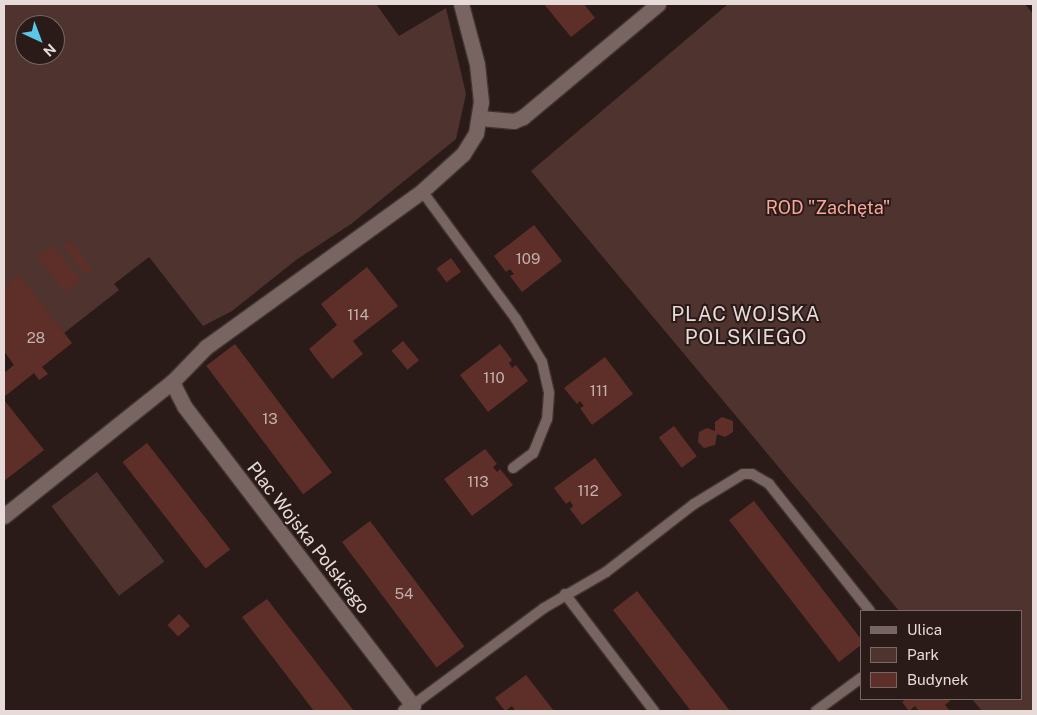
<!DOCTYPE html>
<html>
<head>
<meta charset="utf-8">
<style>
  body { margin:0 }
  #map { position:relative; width:1037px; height:715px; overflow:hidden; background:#2b1b18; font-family:"Public Sans",sans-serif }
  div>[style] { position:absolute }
  .green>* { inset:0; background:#4f332f; transform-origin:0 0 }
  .building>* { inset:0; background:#5e2f29; transform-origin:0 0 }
  .roads { filter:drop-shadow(1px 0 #413533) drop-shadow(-1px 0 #413533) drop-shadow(0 1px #413533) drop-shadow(0 -1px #413533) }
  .lane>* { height:10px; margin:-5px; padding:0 5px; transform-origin:5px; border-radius:5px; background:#786460 }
  .street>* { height:15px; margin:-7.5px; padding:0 7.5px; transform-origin:7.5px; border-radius:7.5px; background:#786460 }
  span { translate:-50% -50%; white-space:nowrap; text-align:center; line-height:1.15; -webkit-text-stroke:4px #2b1b18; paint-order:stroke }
  .number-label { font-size:15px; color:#c4b0ad }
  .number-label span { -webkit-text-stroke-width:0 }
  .park-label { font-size:18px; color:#f9a79b }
  .street-label { font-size:18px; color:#e6dbd9 }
  .quarter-label { font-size:20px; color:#e6dbd9; letter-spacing:1px }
  .frame { position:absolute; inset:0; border:5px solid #e6dbd9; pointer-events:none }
  .legend { position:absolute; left:860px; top:610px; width:162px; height:90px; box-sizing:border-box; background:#2b1b18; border:1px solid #766865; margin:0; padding:6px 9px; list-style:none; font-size:15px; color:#e6dbd9 }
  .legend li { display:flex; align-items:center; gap:10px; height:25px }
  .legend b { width:25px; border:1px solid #766865 }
  .north { position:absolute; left:15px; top:15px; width:50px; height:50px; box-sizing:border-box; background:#2b1b18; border:1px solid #766865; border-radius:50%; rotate:137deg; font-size:14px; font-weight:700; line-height:20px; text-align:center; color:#e6dbd9 }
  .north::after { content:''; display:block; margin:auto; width:18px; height:22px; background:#5ac8e5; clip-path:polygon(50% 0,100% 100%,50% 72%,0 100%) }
</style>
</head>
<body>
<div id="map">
  <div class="green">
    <div style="clip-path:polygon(evenodd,4px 4px,376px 4px,399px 36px,446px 8px,466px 94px,456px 139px,351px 224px,296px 260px,232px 311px,203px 326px,149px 257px,114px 284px,119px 290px,64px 333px,19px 276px,4px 287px,4px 4px,25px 25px,55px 25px,55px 55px,25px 55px,25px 25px)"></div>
    <div style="clip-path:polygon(728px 4px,1025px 4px,1033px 14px,1033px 711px,982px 711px,972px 699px,1021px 699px,1021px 611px,899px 611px,531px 171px)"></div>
    <div style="left:97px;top:472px;width:112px;height:57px;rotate:53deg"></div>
  </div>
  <div class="building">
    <div style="clip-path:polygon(544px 4px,584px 4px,595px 18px,571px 37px)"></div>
    <div style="clip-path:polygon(534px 225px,562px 261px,522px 292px,510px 276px,514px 274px,510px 269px,506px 272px,494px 256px)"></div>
    <div style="left:70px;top:241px;width:37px;height:8px;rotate:52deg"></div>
    <div style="left:52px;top:245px;width:45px;height:19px;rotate:51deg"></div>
    <div style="left:451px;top:258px;width:17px;height:18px;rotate:54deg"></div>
    <div style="clip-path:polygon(367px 267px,398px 306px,353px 341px,363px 354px,332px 379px,309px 349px,337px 325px,321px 304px)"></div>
    <div style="clip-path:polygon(19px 275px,72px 343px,42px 367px,48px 374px,39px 380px,34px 373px,4px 397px,4px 373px,14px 365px,4px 351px,4px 287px)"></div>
    <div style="left:403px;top:341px;width:25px;height:15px;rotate:50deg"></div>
    <div style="left:235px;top:344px;width:161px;height:36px;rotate:53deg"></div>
    <div style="clip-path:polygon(500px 344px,512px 360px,509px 363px,512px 368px,516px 365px,528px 381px,488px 412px,460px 375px)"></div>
    <div style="clip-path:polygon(605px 357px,633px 394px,592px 425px,580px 408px,584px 406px,580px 401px,577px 404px,564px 388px)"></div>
    <div style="clip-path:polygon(4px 400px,44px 450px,4px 481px)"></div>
    <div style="clip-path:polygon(722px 417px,733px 421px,733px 432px,725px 437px,717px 434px,715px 445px,704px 448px,698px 442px,699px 432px,707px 428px,715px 431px,715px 422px)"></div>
    <div style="left:674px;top:426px;width:38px;height:19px;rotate:53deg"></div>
    <div style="left:147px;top:443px;width:135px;height:31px;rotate:52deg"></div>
    <div style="clip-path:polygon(485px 449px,497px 464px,493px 467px,497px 472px,500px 469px,513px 485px,472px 516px,444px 479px)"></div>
    <div style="clip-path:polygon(595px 458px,622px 495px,582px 525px,570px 509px,573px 506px,570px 501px,566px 504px,554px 488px)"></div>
    <div style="clip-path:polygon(754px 501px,861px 639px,861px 645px,839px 662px,729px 520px)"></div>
    <div style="left:370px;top:521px;width:157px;height:35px;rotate:53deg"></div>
    <div style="clip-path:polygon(637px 591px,730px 711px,691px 711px,613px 610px)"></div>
    <div style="clip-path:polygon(267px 599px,354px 711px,314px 711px,242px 617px)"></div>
    <div style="left:179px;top:614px;width:16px;height:16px;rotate:47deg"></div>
    <div style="clip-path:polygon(526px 675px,554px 711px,515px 711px,512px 706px,505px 711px,495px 698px)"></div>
    <div style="clip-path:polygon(906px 699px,948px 699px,950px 701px,945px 705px,950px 711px,919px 711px,915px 706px,909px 711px,902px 702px)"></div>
  </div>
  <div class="roads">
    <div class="lane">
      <div style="left:422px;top:191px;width:159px;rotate:53.7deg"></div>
      <div style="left:516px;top:319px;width:50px;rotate:58.8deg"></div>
      <div style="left:542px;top:362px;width:32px;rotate:77deg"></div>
      <div style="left:549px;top:393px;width:26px;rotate:94deg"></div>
      <div style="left:547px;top:419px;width:37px;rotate:112deg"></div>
      <div style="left:533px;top:453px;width:25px;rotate:143deg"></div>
      <div style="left:565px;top:594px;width:147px;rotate:52.7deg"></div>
      <div style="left:413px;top:705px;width:163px;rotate:-36.5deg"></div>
      <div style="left:544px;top:608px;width:72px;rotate:-30.1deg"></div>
      <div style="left:606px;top:572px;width:111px;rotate:-37.7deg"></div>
      <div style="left:694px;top:504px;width:57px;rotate:-31.5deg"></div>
      <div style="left:743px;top:474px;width:9px"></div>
      <div style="left:752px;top:474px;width:20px;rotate:30deg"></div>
      <div style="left:769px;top:484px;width:162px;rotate:51.5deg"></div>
      <div style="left:816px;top:711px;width:56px;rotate:-36.3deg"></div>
    </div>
    <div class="street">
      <div style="left:480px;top:118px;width:34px;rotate:5deg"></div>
      <div style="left:514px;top:121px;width:10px;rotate:-24deg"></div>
      <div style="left:523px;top:117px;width:176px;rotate:-39.9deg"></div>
      <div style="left:172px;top:382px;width:27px;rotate:63deg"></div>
      <div style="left:184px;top:406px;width:377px;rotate:52.6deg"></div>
      <div style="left:413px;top:705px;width:10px;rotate:143deg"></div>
      <div style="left:4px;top:516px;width:215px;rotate:-38.6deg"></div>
      <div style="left:172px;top:382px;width:49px;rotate:-45.8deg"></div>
      <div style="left:206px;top:347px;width:266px;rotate:-35.8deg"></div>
      <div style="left:422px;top:191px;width:55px;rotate:-42.1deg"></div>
      <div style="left:463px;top:154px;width:25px;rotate:-58deg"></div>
      <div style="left:476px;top:133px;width:31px;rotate:-81deg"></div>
      <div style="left:481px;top:102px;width:38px;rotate:-96deg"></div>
      <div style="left:477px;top:64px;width:62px;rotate:-104.9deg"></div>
    </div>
  </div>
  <div class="number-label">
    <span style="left:528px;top:259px">109</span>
    <span style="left:358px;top:315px">114</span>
    <span style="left:36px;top:338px">28</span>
    <span style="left:494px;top:378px">110</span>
    <span style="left:599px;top:391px">111</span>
    <span style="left:270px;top:419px">13</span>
    <span style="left:478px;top:482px">113</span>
    <span style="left:588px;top:491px">112</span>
    <span style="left:404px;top:594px">54</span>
  </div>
  <div class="park-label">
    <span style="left:828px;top:208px">ROD "Zachęta"</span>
  </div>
  <div class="street-label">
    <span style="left:308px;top:538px;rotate:52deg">Plac Wojska Polskiego</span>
  </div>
  <div class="quarter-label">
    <span style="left:746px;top:326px">PLAC WOJSKA<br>POLSKIEGO</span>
  </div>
  <div class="frame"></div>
  <ul class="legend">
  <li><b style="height:6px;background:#786460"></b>Ulica</li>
  <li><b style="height:14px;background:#4f332f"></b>Park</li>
  <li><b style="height:14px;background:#5e2f29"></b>Budynek</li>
  </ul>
  <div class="north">N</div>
</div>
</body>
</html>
